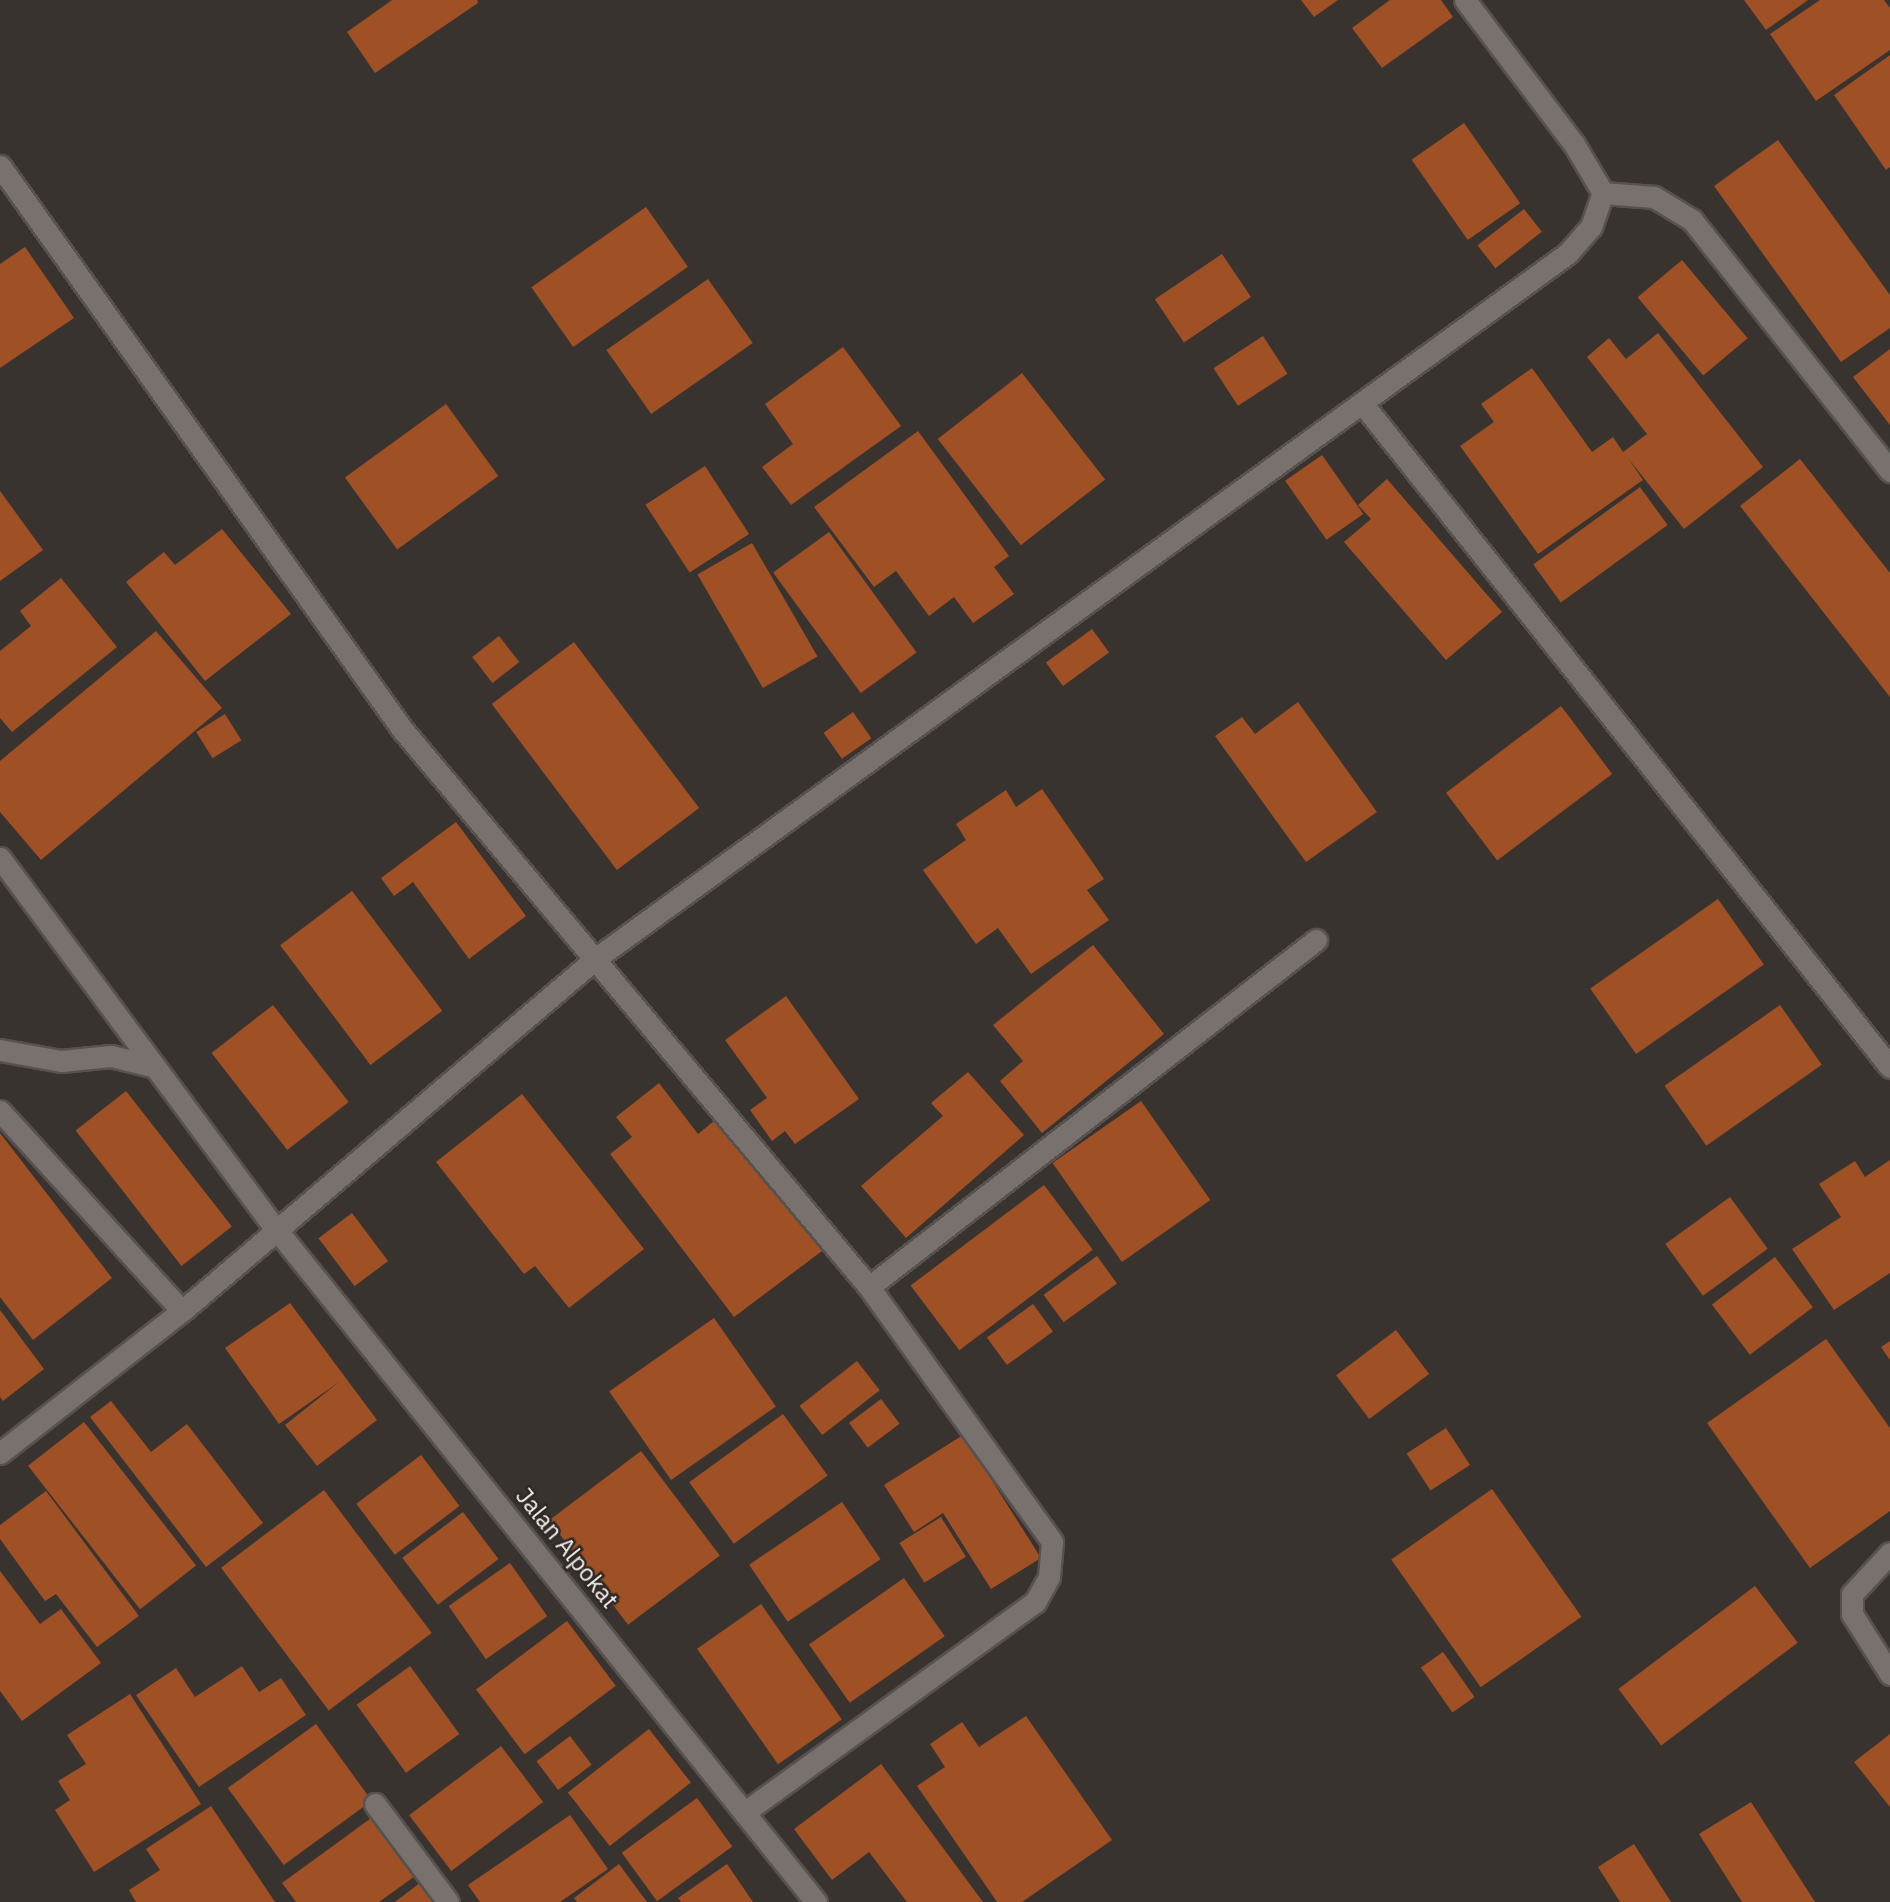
<!DOCTYPE html>
<html>
<head>
<meta charset="utf-8">
<style>
  body { margin:0 }
  #map { position:relative; width:1890px; height:1902px; overflow:hidden; background:#393330; font-family:"IBM Plex Sans",sans-serif }
  div>[style] { position:absolute }
  .building>* { inset:0; background:#9f5024; transform-origin:0 0 }
  .roads { filter:drop-shadow(2px 0 #57524f) drop-shadow(-2px 0 #57524f) drop-shadow(0 2px #57524f) drop-shadow(0 -2px #57524f) }
  .minor>* { height:21px; margin:-10.5px; padding:0 10.5px; transform-origin:10.5px; border-radius:10.5px; background:#78716d }
  span { translate:-50% -50%; white-space:nowrap; text-align:center; line-height:1.15; -webkit-text-stroke:5px #2f2926; paint-order:stroke }
  .street-label { font-size:24px; color:#f2eeec }
</style>
</head>
<body>
<div id="map">
  <div class="building">
    <div style="clip-path:polygon(392px 0,477px 0,478px 3px,375px 73px,347px 32px)"></div>
    <div style="clip-path:polygon(1301px 0,1338px 0,1314px 17px)"></div>
    <div style="clip-path:polygon(1390px 0,1441px 0,1453px 17px,1382px 68px,1352px 28px)"></div>
    <div style="clip-path:polygon(1744px 0,1808px 0,1766px 30px)"></div>
    <div style="clip-path:polygon(1820px 0,1884px 0,1890px 8px,1890px 50px,1816px 101px,1770px 34px)"></div>
    <div style="clip-path:polygon(1890px 55px,1890px 167px,1886px 170px,1834px 95px)"></div>
    <div style="left:1464px;top:123px;width:98px;height:64px;rotate:55deg"></div>
    <div style="clip-path:polygon(1778px 140px,1890px 295px,1890px 328px,1841px 362px,1714px 186px)"></div>
    <div style="left:646px;top:207px;width:73px;height:140px;rotate:55deg"></div>
    <div style="left:1524px;top:209px;width:29px;height:59px;rotate:52deg"></div>
    <div style="clip-path:polygon(25px 247px,74px 318px,0 368px,0 264px)"></div>
    <div style="left:1222px;top:254px;width:52px;height:81px;rotate:56deg"></div>
    <div style="left:1682px;top:260px;width:102px;height:58px;rotate:50deg"></div>
    <div style="left:708px;top:279px;width:78px;height:124px;rotate:55deg"></div>
    <div style="clip-path:polygon(1658px 333px,1763px 467px,1684px 529px,1628px 458px,1643px 480px,1538px 554px,1460px 446px,1494px 422px,1481px 404px,1532px 368px,1592px 452px,1613px 437px,1623px 452px,1647px 434px,1587px 357px,1609px 338px,1626px 359px)"></div>
    <div style="left:1263px;top:336px;width:45px;height:59px;rotate:57deg"></div>
    <div style="clip-path:polygon(843px 347px,901px 426px,791px 505px,762px 467px,793px 444px,765px 404px)"></div>
    <div style="clip-path:polygon(1890px 349px,1890px 425px,1853px 377px)"></div>
    <div style="left:1022px;top:373px;width:135px;height:107px;rotate:52deg"></div>
    <div style="left:446px;top:404px;width:89px;height:125px;rotate:54deg"></div>
    <div style="clip-path:polygon(918px 431px,1009px 556px,994px 567px,1014px 594px,973px 623px,954px 597px,929px 616px,896px 571px,874px 587px,814px 507px)"></div>
    <div style="left:1322px;top:455px;width:72px;height:45px;rotate:55deg"></div>
    <div style="clip-path:polygon(1800px 459px,1890px 573px,1890px 697px,1740px 506px)"></div>
    <div style="left:705px;top:466px;width:81px;height:71px;rotate:57deg"></div>
    <div style="clip-path:polygon(1387px 479px,1502px 612px,1446px 660px,1344px 542px,1371px 519px,1358px 505px)"></div>
    <div style="left:1640px;top:487px;width:47px;height:132px;rotate:54deg"></div>
    <div style="clip-path:polygon(0 491px,43px 550px,0 581px)"></div>
    <div style="clip-path:polygon(222px 529px,291px 614px,205px 681px,126px 582px,164px 552px,175px 565px)"></div>
    <div style="left:829px;top:532px;width:149px;height:69px;rotate:54deg"></div>
    <div style="left:752px;top:543px;width:131px;height:63px;rotate:60deg"></div>
    <div style="clip-path:polygon(61px 578px,117px 647px,12px 732px,0 718px,0 651px,31px 626px,20px 611px)"></div>
    <div style="left:1092px;top:629px;width:29px;height:57px;rotate:54deg"></div>
    <div style="clip-path:polygon(156px 631px,222px 708px,41px 860px,0 812px,0 761px)"></div>
    <div style="left:499px;top:636px;width:33px;height:34px;rotate:52deg"></div>
    <div style="left:574px;top:642px;width:208px;height:103px;rotate:53deg"></div>
    <div style="clip-path:polygon(1298px 702px,1377px 812px,1306px 862px,1215px 736px,1242px 717px,1255px 734px)"></div>
    <div style="left:1561px;top:706px;width:85px;height:144px;rotate:53deg"></div>
    <div style="left:853px;top:712px;width:32px;height:36px;rotate:55deg"></div>
    <div style="left:225px;top:714px;width:31px;height:34px;rotate:58deg"></div>
    <div style="clip-path:polygon(1042px 789px,1104px 879px,1087px 890px,1109px 920px,1031px 974px,998px 928px,976px 944px,923px 870px,966px 840px,956px 824px,1006px 790px,1016px 807px)"></div>
    <div style="clip-path:polygon(456px 822px,526px 916px,469px 959px,413px 882px,394px 896px,381px 878px)"></div>
    <div style="left:352px;top:891px;width:150px;height:90px;rotate:53deg"></div>
    <div style="left:1718px;top:899px;width:80px;height:156px;rotate:55deg"></div>
    <div style="clip-path:polygon(1093px 945px,1164px 1034px,1042px 1133px,1000px 1081px,1023px 1061px,993px 1025px)"></div>
    <div style="clip-path:polygon(786px 996px,859px 1099px,795px 1144px,785px 1131px,772px 1141px,750px 1110px,767px 1098px,725px 1040px)"></div>
    <div style="left:273px;top:1005px;width:123px;height:78px;rotate:52deg"></div>
    <div style="left:1780px;top:1005px;width:73px;height:141px;rotate:55deg"></div>
    <div style="clip-path:polygon(968px 1072px,1024px 1135px,906px 1238px,861px 1186px,943px 1116px,931px 1103px)"></div>
    <div style="clip-path:polygon(659px 1083px,698px 1134px,719px 1117px,822px 1251px,734px 1317px,610px 1154px,632px 1137px,616px 1117px)"></div>
    <div style="left:126px;top:1091px;width:172px;height:64px;rotate:52deg"></div>
    <div style="clip-path:polygon(522px 1094px,644px 1249px,569px 1308px,535px 1266px,524px 1274px,436px 1162px)"></div>
    <div style="left:1141px;top:1101px;width:121px;height:108px;rotate:55deg"></div>
    <div style="clip-path:polygon(0 1133px,112px 1278px,33px 1340px,0 1297px)"></div>
    <div style="clip-path:polygon(1890px 1160px,1890px 1273px,1834px 1310px,1792px 1249px,1841px 1217px,1819px 1184px,1855px 1161px,1865px 1177px)"></div>
    <div style="left:1044px;top:1185px;width:81px;height:167px;rotate:53deg"></div>
    <div style="left:1730px;top:1197px;width:64px;height:80px;rotate:54deg"></div>
    <div style="left:352px;top:1213px;width:60px;height:42px;rotate:53deg"></div>
    <div style="left:1097px;top:1256px;width:34px;height:66px;rotate:54deg"></div>
    <div style="left:1775px;top:1257px;width:63px;height:79px;rotate:53deg"></div>
    <div style="clip-path:polygon(290px 1303px,377px 1420px,317px 1466px,285px 1425px,339px 1382px,279px 1424px,225px 1348px)"></div>
    <div style="left:1033px;top:1304px;width:34px;height:57px;rotate:54deg"></div>
    <div style="clip-path:polygon(0 1310px,44px 1369px,3px 1401px,0 1397px)"></div>
    <div style="left:714px;top:1318px;width:108px;height:128px;rotate:55deg"></div>
    <div style="left:1396px;top:1330px;width:55px;height:75px;rotate:53deg"></div>
    <div style="clip-path:polygon(1826px 1339px,1890px 1428px,1890px 1511px,1810px 1568px,1707px 1423px)"></div>
    <div style="clip-path:polygon(1890px 1341px,1890px 1360px,1881px 1347px)"></div>
    <div style="left:857px;top:1361px;width:37px;height:73px;rotate:52deg"></div>
    <div style="left:881px;top:1399px;width:31px;height:40px;rotate:53deg"></div>
    <div style="clip-path:polygon(111px 1401px,151px 1452px,187px 1424px,263px 1523px,206px 1567px,90px 1417px)"></div>
    <div style="left:783px;top:1414px;width:76px;height:116px;rotate:54deg"></div>
    <div style="left:84px;top:1422px;width:182px;height:71px;rotate:52deg"></div>
    <div style="left:1446px;top:1428px;width:44px;height:47px;rotate:57deg"></div>
    <div style="clip-path:polygon(963px 1435px,1041px 1558px,991px 1589px,943px 1513px,914px 1532px,884px 1485px)"></div>
    <div style="left:641px;top:1451px;width:131px;height:115px;rotate:53deg"></div>
    <div style="left:421px;top:1455px;width:64px;height:81px;rotate:53deg"></div>
    <div style="left:1492px;top:1489px;width:156px;height:123px;rotate:55deg"></div>
    <div style="left:324px;top:1490px;width:179px;height:129px;rotate:53deg"></div>
    <div style="clip-path:polygon(46px 1491px,139px 1616px,97px 1647px,56px 1594px,45px 1601px,0 1539px,0 1525px)"></div>
    <div style="left:842px;top:1502px;width:69px;height:112px;rotate:56deg"></div>
    <div style="left:463px;top:1512px;width:59px;height:76px;rotate:53deg"></div>
    <div style="left:941px;top:1517px;width:47px;height:49px;rotate:58deg"></div>
    <div style="left:510px;top:1563px;width:65px;height:75px;rotate:55deg"></div>
    <div style="clip-path:polygon(0 1571px,40px 1624px,61px 1609px,101px 1663px,22px 1721px,0 1691px)"></div>
    <div style="left:904px;top:1578px;width:71px;height:116px;rotate:55deg"></div>
    <div style="left:1755px;top:1586px;width:71px;height:171px;rotate:53deg"></div>
    <div style="left:761px;top:1604px;width:141px;height:78px;rotate:55deg"></div>
    <div style="left:567px;top:1621px;width:81px;height:114px;rotate:53deg"></div>
    <div style="left:1443px;top:1652px;width:55px;height:27px;rotate:55deg"></div>
    <div style="clip-path:polygon(242px 1666px,259px 1692px,281px 1678px,306px 1715px,199px 1787px,136px 1695px,176px 1668px,195px 1697px)"></div>
    <div style="left:410px;top:1666px;width:84px;height:66px;rotate:54deg"></div>
    <div style="clip-path:polygon(130px 1694px,201px 1804px,94px 1872px,55px 1810px,70px 1800px,58px 1781px,86px 1764px,67px 1735px)"></div>
    <div style="clip-path:polygon(1026px 1716px,1112px 1840px,1022px 1902px,997px 1902px,917px 1786px,945px 1767px,930px 1744px,962px 1722px,979px 1747px)"></div>
    <div style="left:316px;top:1724px;width:95px;height:109px;rotate:54deg"></div>
    <div style="left:649px;top:1729px;width:68px;height:103px;rotate:52deg"></div>
    <div style="clip-path:polygon(1890px 1734px,1890px 1807px,1854px 1762px)"></div>
    <div style="left:570px;top:1736px;width:36px;height:42px;rotate:53deg"></div>
    <div style="left:501px;top:1746px;width:70px;height:115px;rotate:53deg"></div>
    <div style="clip-path:polygon(881px 1764px,983px 1902px,907px 1902px,869px 1852px,832px 1880px,794px 1829px)"></div>
    <div style="left:697px;top:1798px;width:60px;height:93px;rotate:54deg"></div>
    <div style="clip-path:polygon(1751px 1802px,1815px 1902px,1742px 1902px,1699px 1834px)"></div>
    <div style="clip-path:polygon(211px 1806px,275px 1902px,136px 1902px,129px 1890px,160px 1870px,146px 1849px)"></div>
    <div style="clip-path:polygon(570px 1815px,608px 1869px,560px 1902px,480px 1902px,468px 1885px)"></div>
    <div style="clip-path:polygon(374px 1816px,418px 1874px,379px 1902px,296px 1902px,282px 1883px)"></div>
    <div style="clip-path:polygon(1634px 1844px,1671px 1902px,1620px 1902px,1598px 1867px)"></div>
    <div style="clip-path:polygon(619px 1864px,647px 1902px,577px 1902px,574px 1898px)"></div>
    <div style="clip-path:polygon(727px 1864px,753px 1902px,681px 1902px,678px 1898px)"></div>
    <div style="clip-path:polygon(421px 1882px,437px 1902px,395px 1902px)"></div>
  </div>
  <div class="roads">
    <div class="minor">
      <div style="left:1465px;top:0;width:181px;rotate:52.9deg"></div>
      <div style="left:1574px;top:144px;width:57px;rotate:59.4deg"></div>
      <div style="left:0;top:166px;width:692px;rotate:54.47deg"></div>
      <div style="left:402px;top:729px;width:728px;rotate:50.07deg"></div>
      <div style="left:869px;top:1287px;width:314px;rotate:54.3deg"></div>
      <div style="left:1052px;top:1542px;width:35px;rotate:95deg"></div>
      <div style="left:1049px;top:1577px;width:29px;rotate:119deg"></div>
      <div style="left:1035px;top:1602px;width:357px;rotate:144.1deg"></div>
      <div style="left:1603px;top:193px;width:51px;rotate:4.5deg"></div>
      <div style="left:1654px;top:197px;width:44px;rotate:31.2deg"></div>
      <div style="left:1692px;top:220px;width:320px;rotate:51.7deg"></div>
      <div style="left:1362px;top:403px;width:848px;rotate:51.51deg"></div>
      <div style="left:0;top:858px;width:462px;rotate:53.4deg"></div>
      <div style="left:276px;top:1229px;width:863px;rotate:51.26deg"></div>
      <div style="left:0;top:1050px;width:62px;rotate:10.2deg"></div>
      <div style="left:61px;top:1061px;width:50px;rotate:-5.7deg"></div>
      <div style="left:111px;top:1056px;width:41px;rotate:14deg"></div>
      <div style="left:0;top:1111px;width:270px;rotate:47.7deg"></div>
      <div style="left:869px;top:1287px;width:566px;rotate:-37.82deg"></div>
      <div style="left:0;top:1453px;width:231px;rotate:-38deg"></div>
      <div style="left:182px;top:1311px;width:543px;rotate:-40.44deg"></div>
      <div style="left:595px;top:959px;width:1202px;rotate:-35.96deg"></div>
      <div style="left:1568px;top:253px;width:35px;rotate:-49deg"></div>
      <div style="left:1591px;top:227px;width:36px;rotate:-71deg"></div>
      <div style="left:1890px;top:1553px;width:56px;rotate:132.8deg"></div>
      <div style="left:1852px;top:1594px;width:20px;rotate:90deg"></div>
      <div style="left:1852px;top:1614px;width:71px;rotate:57.7deg"></div>
      <div style="left:375px;top:1804px;width:122px;rotate:53.3deg"></div>
    </div>
  </div>
  <div class="street-label">
    <span style="left:567px;top:1548px;rotate:51deg">Jalan Alpokat</span>
  </div>
</div>
</body>
</html>
